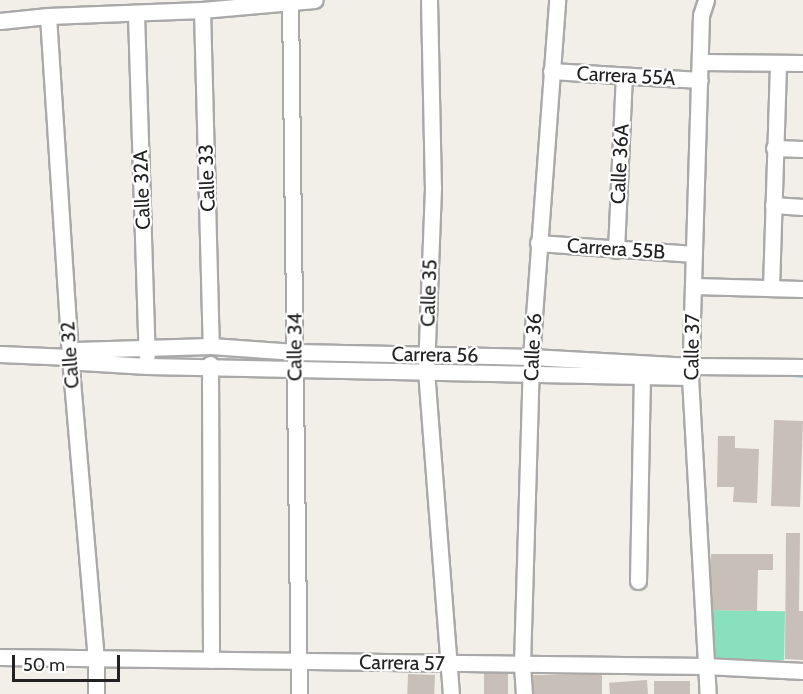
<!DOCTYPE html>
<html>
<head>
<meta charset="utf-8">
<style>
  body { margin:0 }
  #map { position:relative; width:803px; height:694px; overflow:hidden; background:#f2efe9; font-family:Cabin,sans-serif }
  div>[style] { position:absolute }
  .pitch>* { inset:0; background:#88e0be; transform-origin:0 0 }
  .stream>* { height:4.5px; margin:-2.25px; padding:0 2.25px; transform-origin:2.25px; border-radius:2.25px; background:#aad3df }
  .building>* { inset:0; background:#c7bfb8; transform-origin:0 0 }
  .roads { filter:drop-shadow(2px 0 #a9a9a9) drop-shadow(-2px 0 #a9a9a9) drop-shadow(0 2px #a9a9a9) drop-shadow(0 -2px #a9a9a9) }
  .minor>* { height:15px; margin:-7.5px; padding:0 7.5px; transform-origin:7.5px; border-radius:7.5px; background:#fff }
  span { translate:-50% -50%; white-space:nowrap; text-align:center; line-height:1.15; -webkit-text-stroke:4.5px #fff; paint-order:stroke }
  .street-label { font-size:20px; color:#222 }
  .scale { position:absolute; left:12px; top:655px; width:108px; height:27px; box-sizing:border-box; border:3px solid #222; border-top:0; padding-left:8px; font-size:18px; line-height:21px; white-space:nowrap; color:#222; -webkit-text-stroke:4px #fff; paint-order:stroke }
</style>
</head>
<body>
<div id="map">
  <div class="pitch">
    <div style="left:710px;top:610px;width:75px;height:49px;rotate:1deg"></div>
  </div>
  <div class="stream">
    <div style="left:314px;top:362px;width:85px"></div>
    <div style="left:791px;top:374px;width:12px;rotate:5deg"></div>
  </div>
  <div class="building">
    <div style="left:774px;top:420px;width:29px;height:86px;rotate:2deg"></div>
    <div style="clip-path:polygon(718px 436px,735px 436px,735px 448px,759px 449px,757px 503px,733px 502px,734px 487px,717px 487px)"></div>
    <div style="clip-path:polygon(786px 533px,800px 533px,799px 611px,803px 611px,803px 660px,785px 659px)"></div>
    <div style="clip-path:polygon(711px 554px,773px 554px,773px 570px,758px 570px,757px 611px,710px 610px)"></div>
    <div style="left:484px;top:673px;width:24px;height:21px"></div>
    <div style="left:408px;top:674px;width:27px;height:20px;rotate:2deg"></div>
    <div style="left:602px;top:675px;width:19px;height:76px;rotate:90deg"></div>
    <div style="left:647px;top:680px;width:14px;height:38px;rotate:86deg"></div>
    <div style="left:654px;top:681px;width:36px;height:13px"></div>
  </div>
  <div class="roads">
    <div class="minor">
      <div style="left:290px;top:0;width:694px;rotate:89.26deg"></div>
      <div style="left:429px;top:0;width:188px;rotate:88.8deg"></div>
      <div style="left:433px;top:188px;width:182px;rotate:92.2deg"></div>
      <div style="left:426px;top:370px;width:325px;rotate:85.6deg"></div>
      <div style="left:706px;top:0;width:16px;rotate:108deg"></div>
      <div style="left:701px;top:15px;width:362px;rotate:91.7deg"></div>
      <div style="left:690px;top:377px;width:318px;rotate:86.8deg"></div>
      <div style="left:202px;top:10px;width:336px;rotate:88.5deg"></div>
      <div style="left:136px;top:14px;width:342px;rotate:88.2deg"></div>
      <div style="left:48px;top:16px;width:342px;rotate:86.3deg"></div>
      <div style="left:70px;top:357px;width:303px;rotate:85.1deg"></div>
      <div style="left:96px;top:659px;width:35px;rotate:90deg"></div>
      <div style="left:0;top:21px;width:48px;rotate:-5.9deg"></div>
      <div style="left:48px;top:16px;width:154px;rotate:-2.2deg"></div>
      <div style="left:202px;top:10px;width:113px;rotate:-5.1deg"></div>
      <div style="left:701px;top:62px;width:102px;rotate:0.6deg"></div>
      <div style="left:551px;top:71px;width:149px;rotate:3.5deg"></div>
      <div style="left:774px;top:148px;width:29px;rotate:2deg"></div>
      <div style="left:773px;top:205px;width:30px;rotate:4deg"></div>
      <div style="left:538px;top:243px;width:156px;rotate:4deg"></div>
      <div style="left:616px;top:250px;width:173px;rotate:-87.4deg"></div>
      <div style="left:693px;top:286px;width:110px;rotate:1.6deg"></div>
      <div style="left:771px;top:288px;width:225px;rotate:-88.2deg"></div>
      <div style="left:0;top:354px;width:70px;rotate:2.5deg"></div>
      <div style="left:70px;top:357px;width:12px;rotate:24deg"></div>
      <div style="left:81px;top:362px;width:66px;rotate:3.5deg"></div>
      <div style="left:147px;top:366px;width:543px;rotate:1.16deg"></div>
      <div style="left:70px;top:357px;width:9px;rotate:-54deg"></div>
      <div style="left:75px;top:350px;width:136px;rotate:-1.7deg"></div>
      <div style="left:211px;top:346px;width:84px;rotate:4.1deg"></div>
      <div style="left:295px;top:352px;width:236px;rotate:1.2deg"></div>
      <div style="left:531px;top:357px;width:161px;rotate:3.2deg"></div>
      <div style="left:692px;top:366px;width:111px;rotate:0.5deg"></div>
      <div style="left:210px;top:364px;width:296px;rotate:89.8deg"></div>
      <div style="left:638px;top:581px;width:206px;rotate:-88.9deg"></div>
      <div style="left:0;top:657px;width:705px;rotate:0.73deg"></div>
      <div style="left:705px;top:666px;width:98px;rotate:2.9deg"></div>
      <div style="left:524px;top:694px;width:30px;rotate:-94deg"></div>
      <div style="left:522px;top:664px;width:307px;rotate:-88.3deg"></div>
      <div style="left:531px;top:357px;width:358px;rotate:-85.8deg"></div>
    </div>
  </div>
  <div class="street-label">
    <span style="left:626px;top:76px;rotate:3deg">Carrera 55A</span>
    <span style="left:620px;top:164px;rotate:-87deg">Calle 36A</span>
    <span style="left:207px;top:178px;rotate:-92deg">Calle 33</span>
    <span style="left:142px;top:190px;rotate:-92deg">Calle 32A</span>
    <span style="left:616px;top:249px;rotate:4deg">Carrera 55B</span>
    <span style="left:429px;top:293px;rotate:-88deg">Calle 35</span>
    <span style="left:295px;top:347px;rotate:-90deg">Calle 34</span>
    <span style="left:533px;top:347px;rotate:-87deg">Calle 36</span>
    <span style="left:692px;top:347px;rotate:-89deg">Calle 37</span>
    <span style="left:70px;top:355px;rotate:-94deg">Calle 32</span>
    <span style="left:435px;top:355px;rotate:1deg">Carrera 56</span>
    <span style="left:402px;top:663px;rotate:1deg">Carrera 57</span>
  </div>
  <div class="scale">50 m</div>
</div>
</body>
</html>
